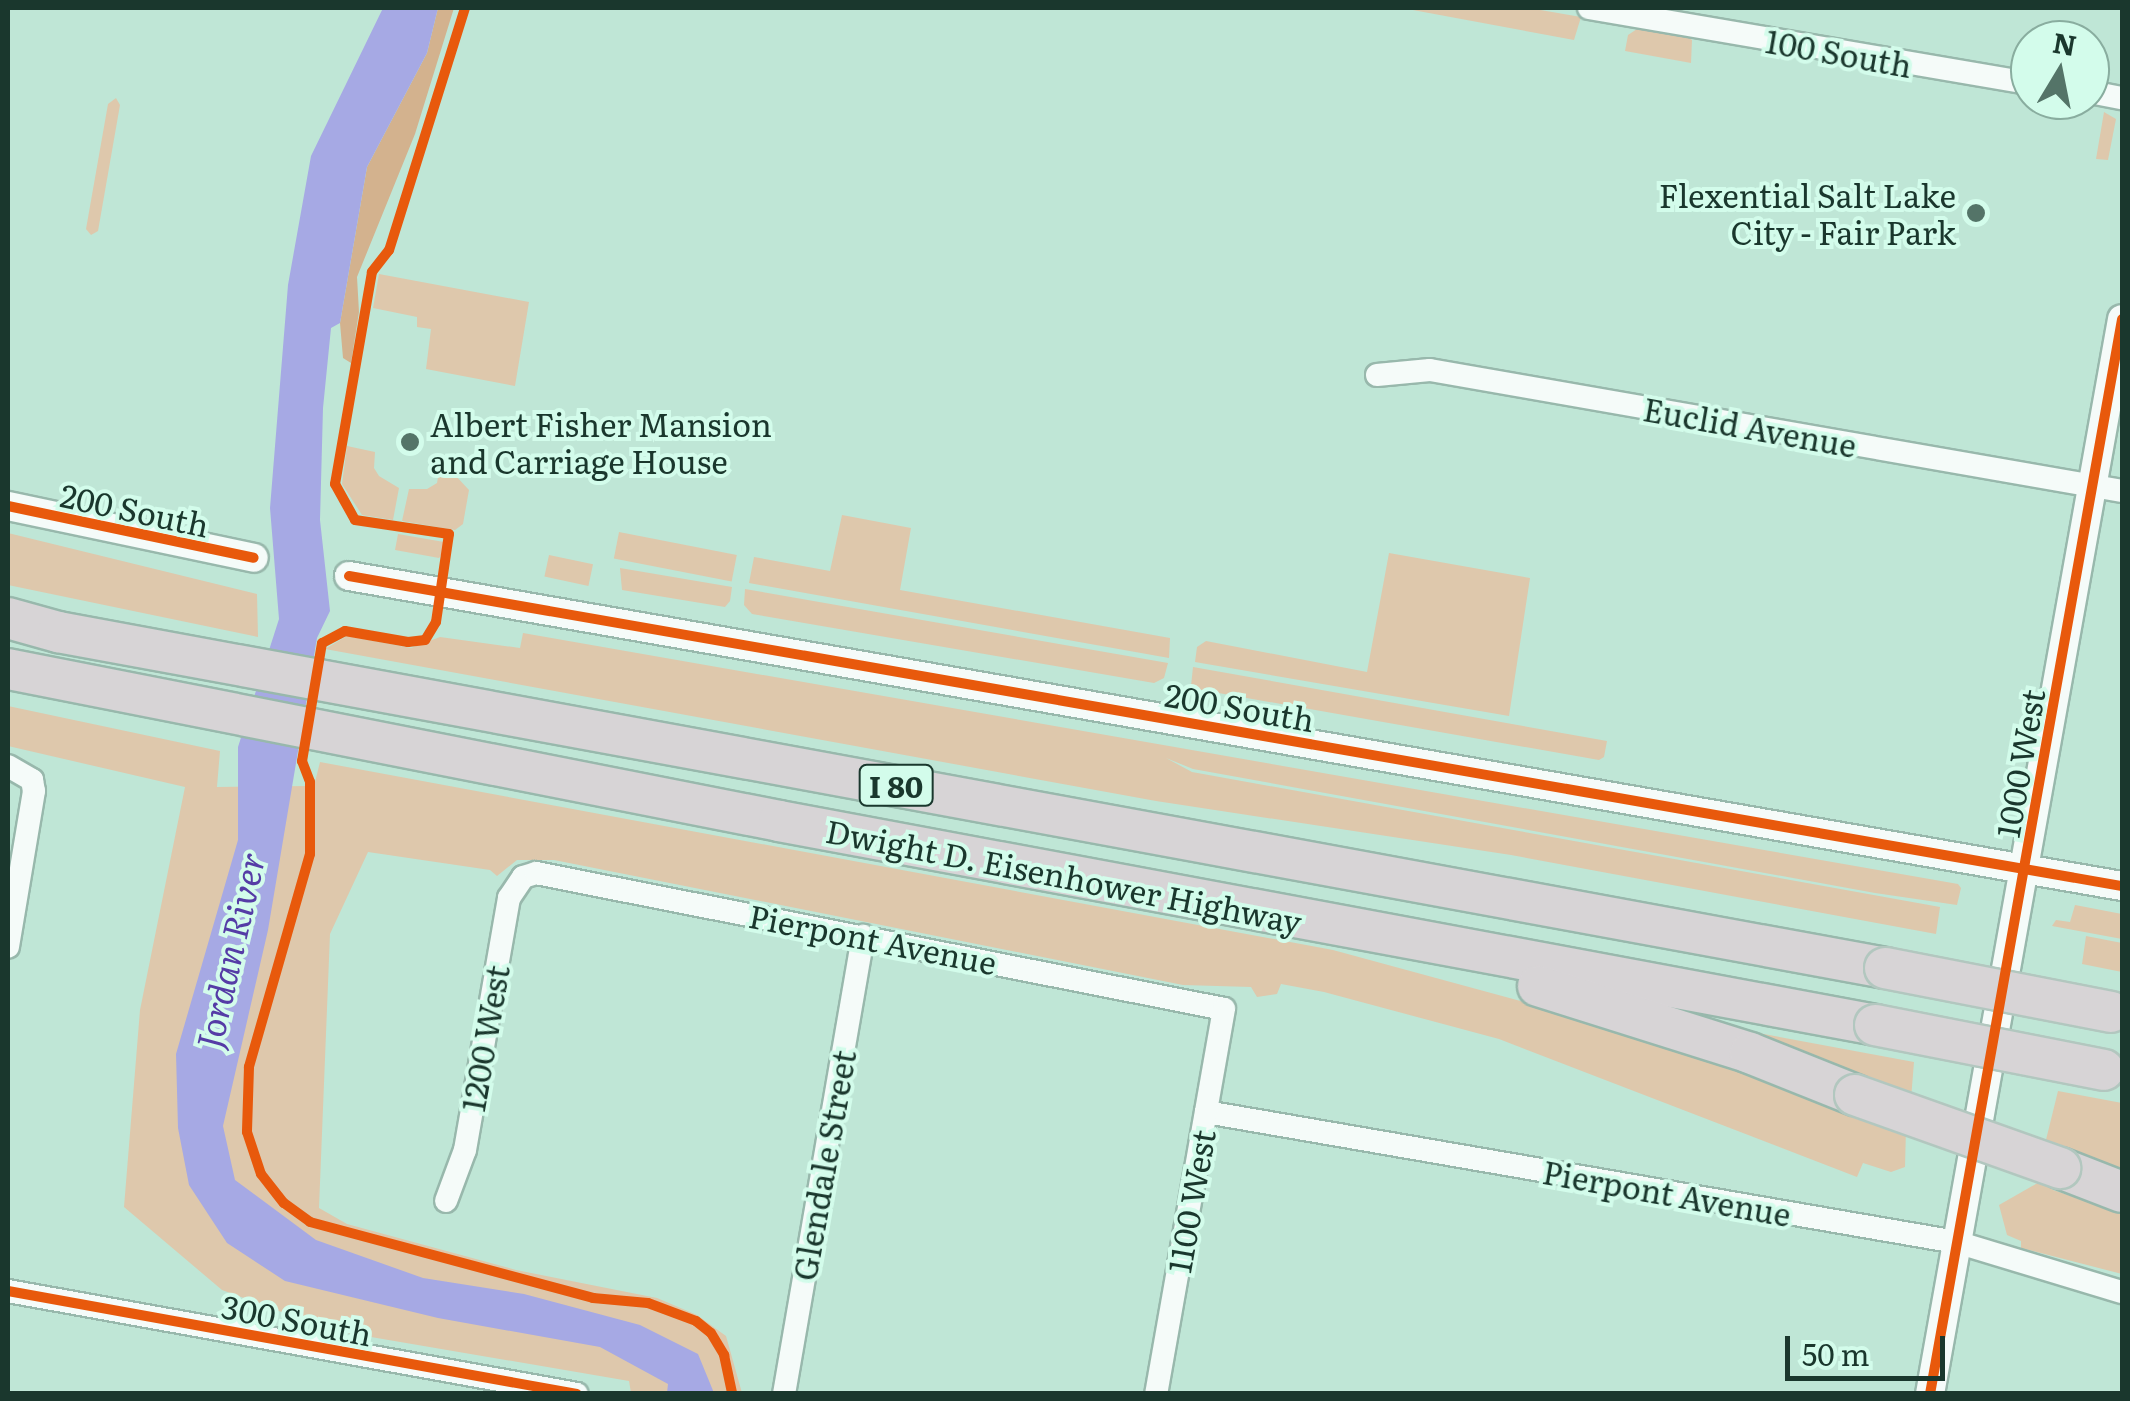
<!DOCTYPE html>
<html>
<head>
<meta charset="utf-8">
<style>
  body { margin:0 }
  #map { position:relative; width:2130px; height:1401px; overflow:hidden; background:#bfe6d6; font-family:Literata,serif }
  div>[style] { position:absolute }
  .green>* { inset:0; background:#dec8ac; transform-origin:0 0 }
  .forest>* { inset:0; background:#d3b28e }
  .water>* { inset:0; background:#a6a9e4 }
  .roads { filter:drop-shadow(2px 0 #98b8ac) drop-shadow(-2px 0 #98b8ac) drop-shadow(0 2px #98b8ac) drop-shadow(0 -2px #98b8ac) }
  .minor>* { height:22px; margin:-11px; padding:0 11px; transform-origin:11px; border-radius:11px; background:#f5fbf9 }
  .tertiary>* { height:28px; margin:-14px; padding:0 14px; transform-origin:14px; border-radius:14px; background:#f5fbf9 }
  .motorway>* { height:40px; margin:-20px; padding:0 20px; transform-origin:20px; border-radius:20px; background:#d7d4d6 }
  .bridges { filter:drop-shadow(2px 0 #b2c7bf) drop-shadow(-2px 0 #b2c7bf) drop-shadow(0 2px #b2c7bf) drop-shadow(0 -2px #b2c7bf) }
  .motorway-bridge>* { height:40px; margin:-20px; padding:0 20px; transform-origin:20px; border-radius:20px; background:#d7d4d6 }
  .cycleway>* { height:10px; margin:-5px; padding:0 5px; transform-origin:5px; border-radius:5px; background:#e8590c }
  .dots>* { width:28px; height:28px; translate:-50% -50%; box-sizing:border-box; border:5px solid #d3fceb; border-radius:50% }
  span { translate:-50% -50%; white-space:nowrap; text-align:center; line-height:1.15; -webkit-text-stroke:8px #d3fceb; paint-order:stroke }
  .shield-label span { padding:2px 8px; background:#d3fceb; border:2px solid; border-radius:8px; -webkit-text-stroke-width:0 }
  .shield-label { font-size:30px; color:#1a372d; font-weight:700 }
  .street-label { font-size:32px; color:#1a372d }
  .poi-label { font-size:32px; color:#1a372d }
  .right { translate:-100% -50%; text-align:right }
  .left { translate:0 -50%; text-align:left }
  .water-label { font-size:35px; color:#553ca6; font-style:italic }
  .frame { position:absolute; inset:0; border:10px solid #1a372d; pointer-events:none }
  .north { position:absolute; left:2010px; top:20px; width:100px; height:100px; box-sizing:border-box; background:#d3fceb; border:2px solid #89ad9f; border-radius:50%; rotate:10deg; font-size:28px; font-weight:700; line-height:40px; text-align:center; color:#1a372d }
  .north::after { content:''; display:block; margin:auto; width:35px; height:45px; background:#547468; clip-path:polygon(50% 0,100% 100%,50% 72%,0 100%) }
  .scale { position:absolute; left:1785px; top:1336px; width:160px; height:45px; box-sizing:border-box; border:5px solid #1a372d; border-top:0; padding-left:12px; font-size:30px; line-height:35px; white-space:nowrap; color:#1a372d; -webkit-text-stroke:8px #d3fceb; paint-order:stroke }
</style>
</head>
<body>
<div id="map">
  <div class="green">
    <div style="clip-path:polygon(1402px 8px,1529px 8px,1581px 17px,1574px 40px)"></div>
    <div style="clip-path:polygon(1640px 27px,1685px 35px,1692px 40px,1691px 63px,1625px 51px,1628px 35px)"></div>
    <div style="clip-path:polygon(116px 98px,120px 105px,98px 231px,91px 235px,86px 229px,108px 104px)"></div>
    <div style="clip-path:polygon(2104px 112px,2116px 119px,2108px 160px,2096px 159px)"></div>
    <div style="clip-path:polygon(379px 274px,529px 302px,515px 386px,426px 369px,431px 329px,417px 327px,417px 317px,373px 308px)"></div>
    <div style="clip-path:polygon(347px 446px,375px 452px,374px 468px,379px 476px,399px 488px,393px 520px,362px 515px,342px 484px)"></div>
    <div style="clip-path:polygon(441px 460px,469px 490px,463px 524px,455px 530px,402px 521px,409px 489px,427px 489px,437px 483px)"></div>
    <div style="clip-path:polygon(842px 515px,911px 528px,900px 590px,1170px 638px,1169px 658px,749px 583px,754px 557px,830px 571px)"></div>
    <div style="left:619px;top:532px;width:120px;height:27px;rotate:11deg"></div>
    <div style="clip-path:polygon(8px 533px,257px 594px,258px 637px,8px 585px)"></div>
    <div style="clip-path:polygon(398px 534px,444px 542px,443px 552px,439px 558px,395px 550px)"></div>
    <div style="clip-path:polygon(1389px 553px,1530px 578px,1509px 716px,1195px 662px,1197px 647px,1206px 641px,1367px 672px)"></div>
    <div style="left:549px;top:555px;width:45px;height:22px;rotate:12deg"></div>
    <div style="clip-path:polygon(620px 568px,732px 587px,730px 601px,725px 607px,622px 590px)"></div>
    <div style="clip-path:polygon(745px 589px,1168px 663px,1164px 678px,1154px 683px,752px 614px,744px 605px)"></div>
    <div style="clip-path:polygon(523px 633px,1958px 884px,1961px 888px,1957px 905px,1875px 893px,1193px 769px,1166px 758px,1192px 772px,1940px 907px,1936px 934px,1511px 855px,1156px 801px,325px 649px,347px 636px,411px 648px,440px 637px,520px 648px)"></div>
    <div style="clip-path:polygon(1193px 667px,1607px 741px,1604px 757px,1599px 760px,1196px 689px,1191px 686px)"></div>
    <div style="clip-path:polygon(8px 706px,220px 751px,217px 787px,314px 786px,320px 762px,1333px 950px,1635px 1032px,1906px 1129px,1905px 1167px,1891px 1172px,1863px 1163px,1857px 1177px,1499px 1039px,1324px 992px,1281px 984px,1277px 994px,1257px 997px,1251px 987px,1183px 985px,554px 860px,517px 860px,497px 876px,490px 870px,368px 852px,330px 934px,319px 1208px,347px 1224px,516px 1270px,657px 1298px,697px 1315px,726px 1336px,742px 1393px,631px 1393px,629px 1381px,330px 1330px,222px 1290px,124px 1207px,140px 1010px,185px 787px,8px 746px)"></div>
    <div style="clip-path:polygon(2075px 905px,2122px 914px,2122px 939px,2052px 926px,2056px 920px,2070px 922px)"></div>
    <div style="clip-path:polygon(2086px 936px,2122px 943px,2122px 972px,2082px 964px)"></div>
    <div style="clip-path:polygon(1726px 1027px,1914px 1062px,1911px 1099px)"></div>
    <div style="clip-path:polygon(2058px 1091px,2122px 1103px,2122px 1178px,2044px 1148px)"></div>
    <div style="clip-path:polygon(2041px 1181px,2053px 1190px,2122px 1213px,2122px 1274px,2021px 1248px,2021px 1241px,2007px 1235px,1999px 1205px)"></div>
  </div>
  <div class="forest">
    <div style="clip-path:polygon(438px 8px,454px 8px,415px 134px,357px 277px,359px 312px,351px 363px,343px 358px,340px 323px,367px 167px,427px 53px)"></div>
  </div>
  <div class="water">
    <div style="clip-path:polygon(383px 8px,438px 8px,427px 53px,367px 167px,340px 323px,331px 328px,323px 408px,320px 520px,330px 611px,317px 638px,268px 930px,223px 1126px,235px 1180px,316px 1240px,423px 1278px,524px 1294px,640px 1325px,698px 1354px,714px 1393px,667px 1393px,668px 1384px,600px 1347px,438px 1318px,285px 1281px,227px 1243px,189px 1185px,178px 1128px,176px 1054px,238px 840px,238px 747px,279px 619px,270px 508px,288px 285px,311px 156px)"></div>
  </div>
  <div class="roads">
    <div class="minor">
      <div style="left:1589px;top:8px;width:447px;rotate:9.7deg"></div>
      <div style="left:2090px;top:92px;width:33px;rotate:11deg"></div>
      <div style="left:1377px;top:375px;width:53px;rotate:-5.4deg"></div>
      <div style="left:1430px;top:370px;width:702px;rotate:9.92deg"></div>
      <div style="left:8px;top:766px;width:28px;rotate:30deg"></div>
      <div style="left:32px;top:780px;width:11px;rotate:80deg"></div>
      <div style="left:34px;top:791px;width:158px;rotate:99.5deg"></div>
      <div style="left:1206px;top:1112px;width:761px;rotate:9.83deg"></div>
      <div style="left:1956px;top:1242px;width:173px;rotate:16.8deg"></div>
      <div style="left:446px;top:1201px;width:54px;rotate:-69.6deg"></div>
      <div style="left:465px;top:1150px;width:256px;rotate:-80.1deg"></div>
      <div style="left:509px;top:898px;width:25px;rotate:-56deg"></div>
      <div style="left:523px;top:877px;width:14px;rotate:-17deg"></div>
      <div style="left:536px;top:873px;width:701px;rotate:11.18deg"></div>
      <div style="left:1224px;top:1009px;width:391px;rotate:100deg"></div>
      <div style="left:8px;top:1291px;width:578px;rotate:10.26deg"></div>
      <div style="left:784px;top:1394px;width:465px;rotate:-80.2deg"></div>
    </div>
    <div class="tertiary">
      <div style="left:8px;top:506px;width:251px;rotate:11.9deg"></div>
      <div style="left:349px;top:576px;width:1800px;rotate:9.92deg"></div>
      <div style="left:1930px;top:1394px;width:1092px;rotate:-79.87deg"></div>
    </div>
    <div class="motorway">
      <div style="left:8px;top:618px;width:52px;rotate:15.6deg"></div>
      <div style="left:58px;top:632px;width:1858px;rotate:10.42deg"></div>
      <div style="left:8px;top:669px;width:786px;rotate:11.15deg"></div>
      <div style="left:779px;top:821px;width:1115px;rotate:10.54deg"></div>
      <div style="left:1538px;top:986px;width:222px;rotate:17.5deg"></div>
      <div style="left:1750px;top:1053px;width:113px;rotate:21.8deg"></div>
      <div style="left:2060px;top:1168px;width:66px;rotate:21.2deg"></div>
    </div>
  </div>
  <div class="bridges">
    <div class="motorway-bridge">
      <div style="left:1885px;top:968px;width:230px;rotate:11deg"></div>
      <div style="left:1875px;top:1025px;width:233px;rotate:11.1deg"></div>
      <div style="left:1855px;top:1095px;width:218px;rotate:19.6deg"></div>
    </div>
  </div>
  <div class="cycleway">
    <div style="left:465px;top:8px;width:254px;rotate:107.4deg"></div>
    <div style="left:389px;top:250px;width:28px;rotate:128deg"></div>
    <div style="left:372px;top:272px;width:215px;rotate:99.9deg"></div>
    <div style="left:335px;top:484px;width:41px;rotate:60.9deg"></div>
    <div style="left:355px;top:520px;width:95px;rotate:8.5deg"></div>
    <div style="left:449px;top:534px;width:89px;rotate:98.4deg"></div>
    <div style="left:436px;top:622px;width:21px;rotate:121deg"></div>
    <div style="left:425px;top:640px;width:17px;rotate:173deg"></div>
    <div style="left:408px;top:642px;width:64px;rotate:-170.1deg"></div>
    <div style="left:345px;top:631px;width:26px;rotate:152deg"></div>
    <div style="left:322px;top:643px;width:120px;rotate:99.6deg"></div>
    <div style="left:302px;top:761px;width:22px;rotate:69deg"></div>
    <div style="left:310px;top:782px;width:72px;rotate:90deg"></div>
    <div style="left:310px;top:854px;width:222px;rotate:106deg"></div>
    <div style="left:249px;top:1067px;width:65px;rotate:91.8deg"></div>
    <div style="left:247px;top:1132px;width:44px;rotate:71.6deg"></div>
    <div style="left:261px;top:1174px;width:37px;rotate:52deg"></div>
    <div style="left:284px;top:1203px;width:32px;rotate:36deg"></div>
    <div style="left:310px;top:1222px;width:293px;rotate:15deg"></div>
    <div style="left:593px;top:1298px;width:55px;rotate:5.2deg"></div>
    <div style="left:648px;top:1303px;width:51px;rotate:20.6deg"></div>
    <div style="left:696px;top:1321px;width:19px;rotate:39deg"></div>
    <div style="left:711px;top:1333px;width:26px;rotate:59deg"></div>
    <div style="left:724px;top:1355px;width:40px;rotate:78deg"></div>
    <div style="left:8px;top:506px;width:251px;rotate:11.9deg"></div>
    <div style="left:349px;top:576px;width:1800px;rotate:9.92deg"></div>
    <div style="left:8px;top:1291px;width:578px;rotate:10.26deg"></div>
    <div style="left:1930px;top:1394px;width:1092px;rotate:-79.87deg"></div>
  </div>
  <div class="dots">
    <div style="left:1976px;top:213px;background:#547468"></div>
    <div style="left:410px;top:442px;background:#547468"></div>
  </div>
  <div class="shield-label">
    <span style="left:896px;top:785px">I 80</span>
  </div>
  <div class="street-label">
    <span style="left:1839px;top:52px;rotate:10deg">100 South</span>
    <span style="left:1750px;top:426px;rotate:10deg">Euclid Avenue</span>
    <span style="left:135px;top:509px;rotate:12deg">200 South</span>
    <span style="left:1240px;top:706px;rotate:10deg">200 South</span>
    <span style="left:2019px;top:763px;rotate:-80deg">1000 West</span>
    <span style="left:1064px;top:875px;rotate:11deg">Dwight D. Eisenhower Highway</span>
    <span style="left:873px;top:938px;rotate:11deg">Pierpont Avenue</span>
    <span style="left:484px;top:1038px;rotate:-80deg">1200 West</span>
    <span style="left:823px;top:1165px;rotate:-80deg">Glendale Street</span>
    <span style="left:1667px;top:1192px;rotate:10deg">Pierpont Avenue</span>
    <span style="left:1190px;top:1201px;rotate:-80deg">1100 West</span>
    <span style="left:297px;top:1319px;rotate:11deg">300 South</span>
  </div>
  <div class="poi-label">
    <span class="right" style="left:1956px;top:213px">Flexential Salt Lake<br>City - Fair Park</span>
    <span class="left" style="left:430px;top:442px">Albert Fisher Mansion<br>and Carriage House</span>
  </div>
  <div class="water-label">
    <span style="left:229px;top:950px;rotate:-77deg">Jordan River</span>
  </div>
  <div class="frame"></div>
  <div class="north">N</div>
  <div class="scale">50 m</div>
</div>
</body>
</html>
